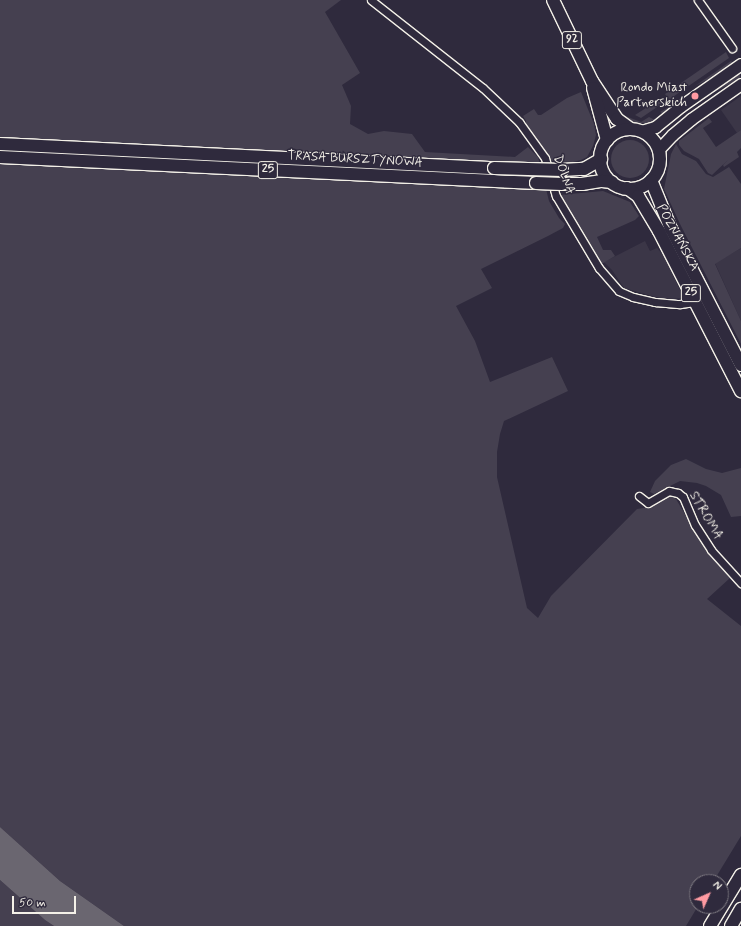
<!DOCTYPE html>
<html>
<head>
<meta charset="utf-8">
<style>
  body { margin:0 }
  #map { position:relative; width:741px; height:926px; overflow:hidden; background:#2f2a3d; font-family:Mynerve,sans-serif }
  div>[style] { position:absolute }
  .built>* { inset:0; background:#3b3647 }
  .green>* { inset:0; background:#454050; transform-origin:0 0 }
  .round { border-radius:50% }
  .water>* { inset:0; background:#6a6670 }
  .roads { filter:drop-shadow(1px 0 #f4f1e8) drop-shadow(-1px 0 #f4f1e8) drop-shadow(0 1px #f4f1e8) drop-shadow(0 -1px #f4f1e8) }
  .minor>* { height:7px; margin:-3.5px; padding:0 3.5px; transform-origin:3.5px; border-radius:3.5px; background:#2f2a3d }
  .secondary>* { height:11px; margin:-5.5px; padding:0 5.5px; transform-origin:5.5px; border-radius:5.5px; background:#2f2a3d }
  .primary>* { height:12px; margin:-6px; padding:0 6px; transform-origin:6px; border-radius:6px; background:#2f2a3d }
  .primary>.ring { margin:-6px; padding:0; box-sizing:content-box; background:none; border:12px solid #2f2a3d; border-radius:50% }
  .bridges { filter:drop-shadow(1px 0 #f4f1e8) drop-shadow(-1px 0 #f4f1e8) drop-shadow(0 1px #f4f1e8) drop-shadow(0 -1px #f4f1e8) }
  .primary-bridge>* { height:12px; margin:-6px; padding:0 6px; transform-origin:6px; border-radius:6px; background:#2f2a3d }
  .dots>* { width:11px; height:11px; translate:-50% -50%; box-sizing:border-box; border:2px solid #2f2a3d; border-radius:50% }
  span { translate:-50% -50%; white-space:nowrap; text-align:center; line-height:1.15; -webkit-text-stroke:3px #2f2a3d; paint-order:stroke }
  .shield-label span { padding:1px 3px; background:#2f2a3d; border:1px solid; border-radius:3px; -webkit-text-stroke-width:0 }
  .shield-label { font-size:12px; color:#f4f1e8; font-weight:700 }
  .poi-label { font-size:13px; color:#f4f1e8 }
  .right { translate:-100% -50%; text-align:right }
  .street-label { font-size:13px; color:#f4f1e8 }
  .north { position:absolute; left:689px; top:874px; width:40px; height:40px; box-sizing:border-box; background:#2f2a3d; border:1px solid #7e7a81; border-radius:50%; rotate:45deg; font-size:11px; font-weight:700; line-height:16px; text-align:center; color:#f4f1e8 }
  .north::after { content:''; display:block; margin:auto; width:14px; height:18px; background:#ff9aa2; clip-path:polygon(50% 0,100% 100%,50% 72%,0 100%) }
  .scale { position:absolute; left:12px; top:896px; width:64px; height:18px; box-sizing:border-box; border:2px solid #f4f1e8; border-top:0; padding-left:5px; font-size:12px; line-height:14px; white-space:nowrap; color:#f4f1e8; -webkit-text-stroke:3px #2f2a3d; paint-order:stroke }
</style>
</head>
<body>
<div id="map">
  <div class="built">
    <div style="clip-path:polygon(741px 96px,741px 130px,737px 133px,721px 110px)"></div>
    <div style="clip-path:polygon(645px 241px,650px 251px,657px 248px,663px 255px,684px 298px,663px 299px,624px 288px,612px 270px,604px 262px)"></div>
    <div style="clip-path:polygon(741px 248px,741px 321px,715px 263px)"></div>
  </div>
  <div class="green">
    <div style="clip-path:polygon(0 0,341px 0,325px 12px,360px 73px,342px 85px,351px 106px,350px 124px,368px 134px,384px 131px,412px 134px,425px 152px,515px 157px,528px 147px,538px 157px,549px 201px,559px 218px,565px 224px,563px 228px,548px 236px,481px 269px,492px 288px,456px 306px,475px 341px,490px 382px,552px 357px,568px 391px,504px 421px,500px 434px,497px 452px,497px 477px,527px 608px,538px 618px,551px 596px,637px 509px,651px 507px,666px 497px,671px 496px,676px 499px,700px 540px,730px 578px,707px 599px,741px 626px,741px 836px,713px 882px,697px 882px,697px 906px,698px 906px,686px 926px,124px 926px,60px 881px,0 827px)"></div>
    <div style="clip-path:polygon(726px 52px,729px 58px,677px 94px,669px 100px,665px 94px)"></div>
    <div style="clip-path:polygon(731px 61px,733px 63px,720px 73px,695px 86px)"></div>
    <div style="left:738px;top:72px;width:7px;height:87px;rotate:63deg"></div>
    <div style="clip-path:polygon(581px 92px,594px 124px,596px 135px,593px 146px,587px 157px,581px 160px,573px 162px,551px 161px,526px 127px,526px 121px,523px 116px,534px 109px,538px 115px,541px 115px,567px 98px)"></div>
    <div style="clip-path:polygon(660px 99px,663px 103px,641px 118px,635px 115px)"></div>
    <div style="clip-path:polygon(620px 114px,641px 122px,649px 117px,655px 120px,647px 123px,632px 123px)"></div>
    <div style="clip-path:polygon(709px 118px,712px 122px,703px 128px,716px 147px,741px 130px,741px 148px,737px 152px,739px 157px,724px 167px,723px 165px,728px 160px,712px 175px,708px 173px,699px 159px,684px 151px,679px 145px,679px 141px)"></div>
    <div class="round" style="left:611px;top:140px;width:38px;height:38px"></div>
    <div style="clip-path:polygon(676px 144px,682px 154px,696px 161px,706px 174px,713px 177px,729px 167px,741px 184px,741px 248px,715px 264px,741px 321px,741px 344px,680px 224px,664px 189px,671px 154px)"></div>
    <div style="clip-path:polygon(603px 191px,630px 202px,639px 216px,635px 220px,597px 237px,603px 250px,611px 250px,615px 256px,600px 265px,559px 195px)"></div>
    <div style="clip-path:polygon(686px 459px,706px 469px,722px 473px,741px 468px,741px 516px,731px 517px,721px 495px,706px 486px,697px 483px,680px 481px,654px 494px,650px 492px,655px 481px,671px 465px)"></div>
    <div style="clip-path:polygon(0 880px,45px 920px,54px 926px,0 926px)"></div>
  </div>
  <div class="water">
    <div style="clip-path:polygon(0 827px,60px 881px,124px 926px,54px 926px,45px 920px,0 880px)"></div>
  </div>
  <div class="roads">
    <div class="minor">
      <div style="left:371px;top:0;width:142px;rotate:38.2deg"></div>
      <div style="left:483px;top:88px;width:50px;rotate:43.4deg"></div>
      <div style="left:519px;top:122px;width:44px;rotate:54.2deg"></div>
      <div style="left:545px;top:158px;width:40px;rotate:74deg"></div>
      <div style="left:556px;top:196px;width:84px;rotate:59.2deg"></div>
      <div style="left:599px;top:268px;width:30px;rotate:49deg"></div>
      <div style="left:619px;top:291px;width:15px;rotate:23deg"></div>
      <div style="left:633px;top:297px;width:23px;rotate:13deg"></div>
      <div style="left:655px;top:302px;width:25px;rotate:5deg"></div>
      <div style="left:680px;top:304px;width:15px;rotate:-8deg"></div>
      <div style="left:698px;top:0;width:59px;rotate:54.7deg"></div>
      <div style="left:639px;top:496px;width:11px;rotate:38deg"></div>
      <div style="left:648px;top:503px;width:24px;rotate:-30deg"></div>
      <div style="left:669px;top:491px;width:9px;rotate:13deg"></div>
      <div style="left:678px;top:493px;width:6px;rotate:39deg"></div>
      <div style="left:683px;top:497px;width:30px;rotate:67deg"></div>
      <div style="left:695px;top:525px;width:30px;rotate:57deg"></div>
      <div style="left:711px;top:550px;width:45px;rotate:47.7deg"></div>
    </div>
    <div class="secondary">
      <div style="left:641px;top:131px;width:15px;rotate:-16deg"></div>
      <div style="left:655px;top:127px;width:33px;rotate:-39deg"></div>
      <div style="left:681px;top:106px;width:73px;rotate:-35deg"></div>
      <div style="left:658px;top:150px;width:21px;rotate:-47deg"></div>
      <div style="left:672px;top:135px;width:25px;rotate:-40deg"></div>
      <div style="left:691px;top:119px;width:61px;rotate:-35deg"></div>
    </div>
    <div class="primary">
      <div style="left:553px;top:0;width:90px;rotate:64.3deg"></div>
      <div style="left:592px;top:81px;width:45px;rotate:56.7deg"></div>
      <div style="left:617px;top:119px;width:17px;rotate:36deg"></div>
      <div style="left:593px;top:88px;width:54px;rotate:74.9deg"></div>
      <div class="ring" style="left:600px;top:129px;width:48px;height:48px"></div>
      <div style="left:0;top:144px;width:495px;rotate:2.8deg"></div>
      <div style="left:0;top:157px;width:537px;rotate:2.78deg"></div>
      <div style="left:562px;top:170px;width:22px;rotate:-3deg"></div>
      <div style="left:584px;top:169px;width:20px;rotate:-30deg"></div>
      <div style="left:651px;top:180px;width:53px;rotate:67.8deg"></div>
      <div style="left:671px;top:229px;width:153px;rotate:62.8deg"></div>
      <div style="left:562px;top:184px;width:20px"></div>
      <div style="left:582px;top:184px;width:20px;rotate:-9deg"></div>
      <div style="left:602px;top:181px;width:10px;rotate:6deg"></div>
      <div style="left:627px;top:188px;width:14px;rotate:36deg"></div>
      <div style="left:638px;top:196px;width:41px;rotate:59deg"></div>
      <div style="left:659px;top:231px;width:180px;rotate:62.9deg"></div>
      <div style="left:710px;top:926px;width:60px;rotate:-58.7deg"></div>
      <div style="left:731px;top:926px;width:20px;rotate:-60deg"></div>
    </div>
  </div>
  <div class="bridges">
    <div class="primary-bridge">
      <div style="left:494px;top:168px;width:68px;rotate:1.7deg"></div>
      <div style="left:536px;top:183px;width:26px;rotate:2deg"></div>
    </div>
  </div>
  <div class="dots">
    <div style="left:695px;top:96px;background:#ff9aa2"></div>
  </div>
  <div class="shield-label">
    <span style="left:572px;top:40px">92</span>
    <span style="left:268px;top:170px">25</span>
    <span style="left:691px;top:293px">25</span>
  </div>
  <div class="poi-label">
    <span class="right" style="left:687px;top:96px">Rondo Miast<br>Partnerskich</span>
  </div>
  <div class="street-label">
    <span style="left:355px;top:160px;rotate:3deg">TRASA BURSZTYNOWA</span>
    <span style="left:563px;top:175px;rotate:70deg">DOLNA</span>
    <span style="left:677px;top:238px;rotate:61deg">POZNAŃSKA</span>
    <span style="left:705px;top:516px;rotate:60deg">STROMA</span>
  </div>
  <div class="north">N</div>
  <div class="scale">50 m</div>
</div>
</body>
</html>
